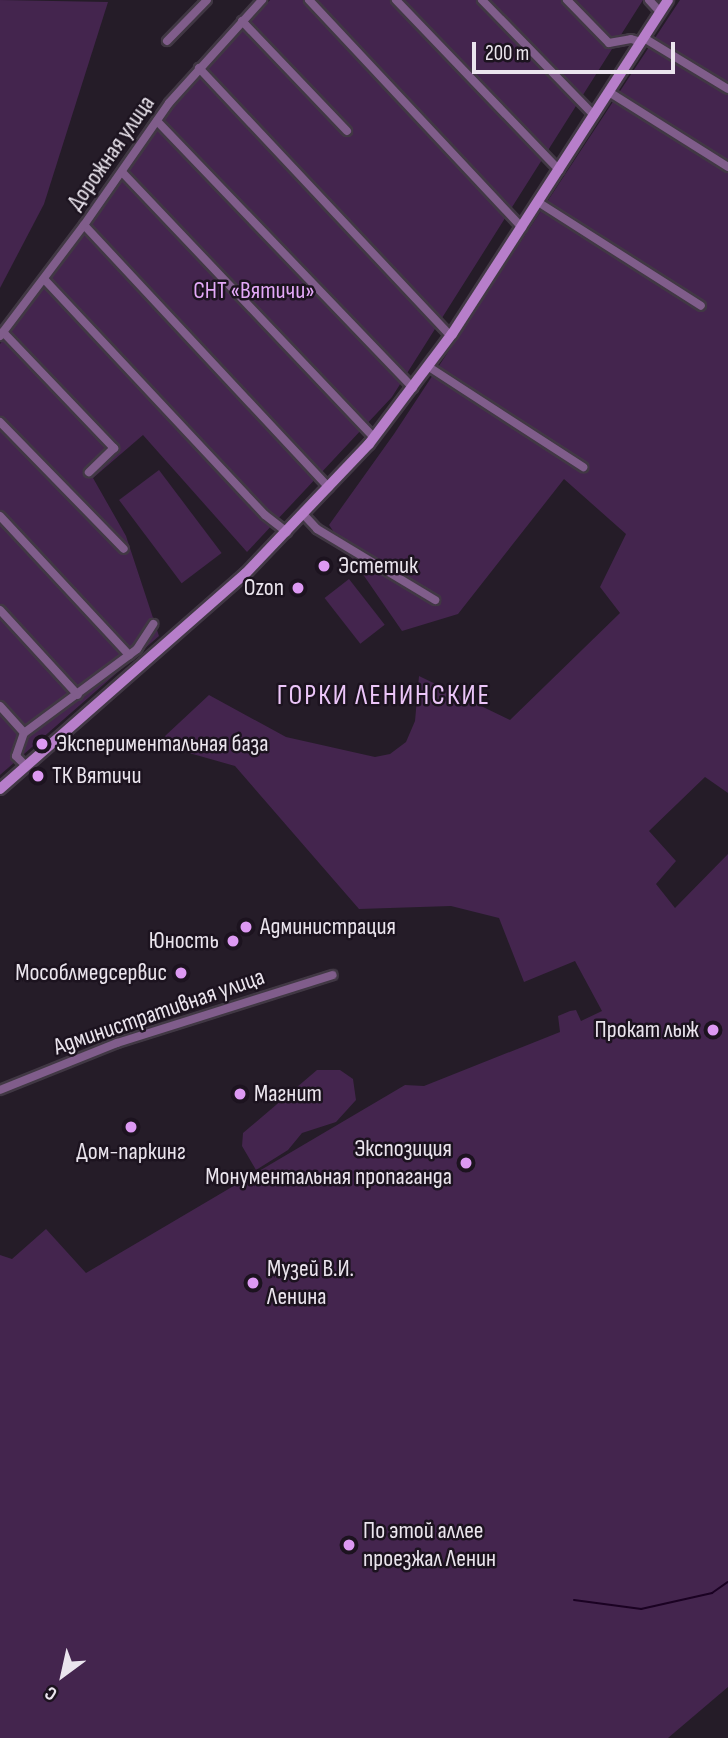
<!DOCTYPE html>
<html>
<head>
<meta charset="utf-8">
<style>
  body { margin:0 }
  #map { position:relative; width:728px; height:1738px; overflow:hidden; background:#251c28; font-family:"Sofia Sans Condensed",sans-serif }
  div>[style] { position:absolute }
  .green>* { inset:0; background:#44254e; transform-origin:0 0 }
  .stream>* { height:2px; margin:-1px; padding:0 1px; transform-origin:1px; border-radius:1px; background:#1b0223 }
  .roads { filter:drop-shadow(2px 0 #413844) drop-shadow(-2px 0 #413844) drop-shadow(0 2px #413844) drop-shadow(0 -2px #413844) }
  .minor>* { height:8px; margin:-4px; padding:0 4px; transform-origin:4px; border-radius:4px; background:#805d8b }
  .secondary>* { height:10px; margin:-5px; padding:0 5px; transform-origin:5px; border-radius:5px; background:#b77eca }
  .dots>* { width:19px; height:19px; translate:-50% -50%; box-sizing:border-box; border:4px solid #1c131f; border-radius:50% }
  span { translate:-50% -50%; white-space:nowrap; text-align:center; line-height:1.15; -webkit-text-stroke:5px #1c131f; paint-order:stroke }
  .street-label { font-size:24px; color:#ebe5ee }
  .park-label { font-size:24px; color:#e3a9f7 }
  .poi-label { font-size:24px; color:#ebe5ee }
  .left { translate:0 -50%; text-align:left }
  .right { translate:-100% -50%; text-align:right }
  .quarter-label { font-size:28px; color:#ecc6f9; letter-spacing:2px }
  .north { position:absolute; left:28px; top:1640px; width:70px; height:70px; -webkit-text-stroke:5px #1c131f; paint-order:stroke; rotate:213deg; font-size:19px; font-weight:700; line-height:28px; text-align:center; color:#ebe5ee }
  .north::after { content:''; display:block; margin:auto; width:24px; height:32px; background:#ebe5ee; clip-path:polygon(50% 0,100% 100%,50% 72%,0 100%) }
  .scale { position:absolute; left:472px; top:42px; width:203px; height:32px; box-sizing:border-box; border:4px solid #ebe5ee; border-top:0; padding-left:9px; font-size:21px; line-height:24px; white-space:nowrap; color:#ebe5ee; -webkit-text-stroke:5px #1c131f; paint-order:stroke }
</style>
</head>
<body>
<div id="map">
  <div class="green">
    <div style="clip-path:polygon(0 0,108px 2px,44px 204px,0 288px)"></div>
    <div style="clip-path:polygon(270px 0,643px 0,392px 397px,247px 552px,143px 435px,93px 478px,126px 536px,159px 636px,0 775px,0 344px,180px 95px)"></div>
    <div style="clip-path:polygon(680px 0,728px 0,728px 793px,705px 777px,649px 831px,676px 861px,656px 884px,675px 908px,728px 854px,728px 1687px,668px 1738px,0 1738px,0 1255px,12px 1259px,46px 1229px,86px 1273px,405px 1085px,424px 1086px,560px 1032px,558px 1016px,570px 1011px,576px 1010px,581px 1021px,602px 1011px,575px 961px,524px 982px,499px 918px,451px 906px,359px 909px,235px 766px,175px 749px,165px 736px,209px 695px,286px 737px,375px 757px,390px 754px,406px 742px,415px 721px,419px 676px,510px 720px,620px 613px,600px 587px,626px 534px,564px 479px,458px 614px,402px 631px,329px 525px,394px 434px)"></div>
    <div style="left:159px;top:470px;width:104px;height:50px;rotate:53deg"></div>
    <div style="left:349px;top:579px;width:58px;height:31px;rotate:52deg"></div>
    <div style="clip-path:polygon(317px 1070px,340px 1070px,353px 1079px,356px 1100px,336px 1122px,302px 1133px,288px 1150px,256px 1170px,242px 1146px,243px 1133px)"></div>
  </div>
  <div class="stream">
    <div style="left:574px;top:1600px;width:68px;rotate:7.7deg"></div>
    <div style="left:641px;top:1609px;width:73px;rotate:-12.7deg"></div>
    <div style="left:712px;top:1593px;width:19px;rotate:-35deg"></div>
  </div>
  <div class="roads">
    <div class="minor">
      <div style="left:309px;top:0;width:312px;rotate:46.9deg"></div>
      <div style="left:396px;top:0;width:236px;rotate:46.2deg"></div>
      <div style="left:482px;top:0;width:161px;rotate:45.8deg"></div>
      <div style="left:567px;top:0;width:60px;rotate:45.7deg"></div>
      <div style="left:609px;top:43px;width:22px;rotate:-10deg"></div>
      <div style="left:631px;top:39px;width:10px;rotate:17deg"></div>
      <div style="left:649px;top:0;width:16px;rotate:47deg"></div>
      <div style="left:242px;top:21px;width:152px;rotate:46.3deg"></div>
      <div style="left:644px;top:38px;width:98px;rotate:31.3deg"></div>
      <div style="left:167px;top:41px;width:57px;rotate:-45.7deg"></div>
      <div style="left:199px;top:68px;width:368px;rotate:46.8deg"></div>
      <div style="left:609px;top:92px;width:141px;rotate:32.2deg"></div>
      <div style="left:157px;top:121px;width:370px;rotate:46.2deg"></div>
      <div style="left:122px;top:172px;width:366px;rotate:46.5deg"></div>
      <div style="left:538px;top:202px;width:193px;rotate:32.5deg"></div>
      <div style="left:84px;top:225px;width:359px;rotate:47deg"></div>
      <div style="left:44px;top:279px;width:323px;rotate:46.9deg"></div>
      <div style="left:265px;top:515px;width:28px;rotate:38deg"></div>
      <div style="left:3px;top:332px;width:161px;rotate:46.3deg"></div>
      <div style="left:114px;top:448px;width:35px;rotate:136deg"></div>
      <div style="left:0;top:336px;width:139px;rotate:-52.9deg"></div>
      <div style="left:84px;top:225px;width:149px;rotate:-55.1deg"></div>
      <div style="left:169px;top:103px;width:139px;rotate:-47.9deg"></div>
      <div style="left:429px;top:367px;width:184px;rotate:33deg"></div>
      <div style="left:0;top:422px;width:177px;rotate:45.7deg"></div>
      <div style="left:304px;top:515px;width:19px;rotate:47deg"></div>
      <div style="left:317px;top:529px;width:138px;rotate:31deg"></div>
      <div style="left:0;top:516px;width:190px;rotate:47.1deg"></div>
      <div style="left:0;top:610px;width:115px;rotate:47.5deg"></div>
      <div style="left:0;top:706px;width:36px;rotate:48deg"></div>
      <div style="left:26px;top:766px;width:14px;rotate:-135deg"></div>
      <div style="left:16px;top:756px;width:24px;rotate:-71deg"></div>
      <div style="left:24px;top:733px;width:141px;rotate:-36.6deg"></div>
      <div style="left:137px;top:649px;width:30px;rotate:-57deg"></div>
      <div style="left:0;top:1090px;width:126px;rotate:-21.9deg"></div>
      <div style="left:117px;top:1043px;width:226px;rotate:-17.5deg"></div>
    </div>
    <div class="secondary">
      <div style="left:0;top:789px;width:327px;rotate:-41.3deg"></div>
      <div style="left:246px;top:573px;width:178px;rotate:-46.4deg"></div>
      <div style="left:369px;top:444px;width:138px;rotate:-53deg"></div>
      <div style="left:452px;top:334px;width:398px;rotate:-57.1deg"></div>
    </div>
  </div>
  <div class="dots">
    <div style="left:324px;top:566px;background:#dd99f3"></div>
    <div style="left:298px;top:588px;background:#dd99f3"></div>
    <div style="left:42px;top:744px;background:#dd99f3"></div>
    <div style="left:38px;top:776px;background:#dd99f3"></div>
    <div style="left:246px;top:927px;background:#dd99f3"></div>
    <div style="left:233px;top:941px;background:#dd99f3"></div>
    <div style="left:181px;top:973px;background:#dd99f3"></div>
    <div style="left:713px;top:1030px;background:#dd99f3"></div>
    <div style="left:240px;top:1094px;background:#dd99f3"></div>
    <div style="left:131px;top:1127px;background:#dd99f3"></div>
    <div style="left:466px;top:1163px;background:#dd99f3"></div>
    <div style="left:253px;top:1283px;background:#dd99f3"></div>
    <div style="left:349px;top:1545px;background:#dd99f3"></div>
  </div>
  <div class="street-label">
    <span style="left:111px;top:153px;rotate:-55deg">Дорожная улица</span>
    <span style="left:159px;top:1012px;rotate:-19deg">Административная улица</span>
  </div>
  <div class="park-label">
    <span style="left:254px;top:291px">СНТ «Вятичи»</span>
  </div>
  <div class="poi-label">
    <span class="left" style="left:338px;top:566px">Эстетик</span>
    <span class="right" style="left:284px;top:588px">Ozon</span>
    <span class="left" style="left:56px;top:744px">Экспериментальная база</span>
    <span class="left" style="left:52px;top:776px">ТК Вятичи</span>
    <span class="left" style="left:260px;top:927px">Администрация</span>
    <span class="right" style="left:219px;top:941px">Юность</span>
    <span class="right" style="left:167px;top:973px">Мособлмедсервис</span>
    <span class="right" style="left:699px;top:1030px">Прокат лыж</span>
    <span class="left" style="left:254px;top:1094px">Магнит</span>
    <span class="right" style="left:452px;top:1163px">Экспозиция<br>Монументальная пропаганда</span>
    <span style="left:131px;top:1152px">Дом-паркинг</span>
    <span class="left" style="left:267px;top:1283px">Музей В.И.<br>Ленина</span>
    <span class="left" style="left:363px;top:1545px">По этой аллее<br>проезжал Ленин</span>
  </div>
  <div class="quarter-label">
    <span style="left:384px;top:696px">ГОРКИ ЛЕНИНСКИЕ</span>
  </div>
  <div class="north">С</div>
  <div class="scale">200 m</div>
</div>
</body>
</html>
